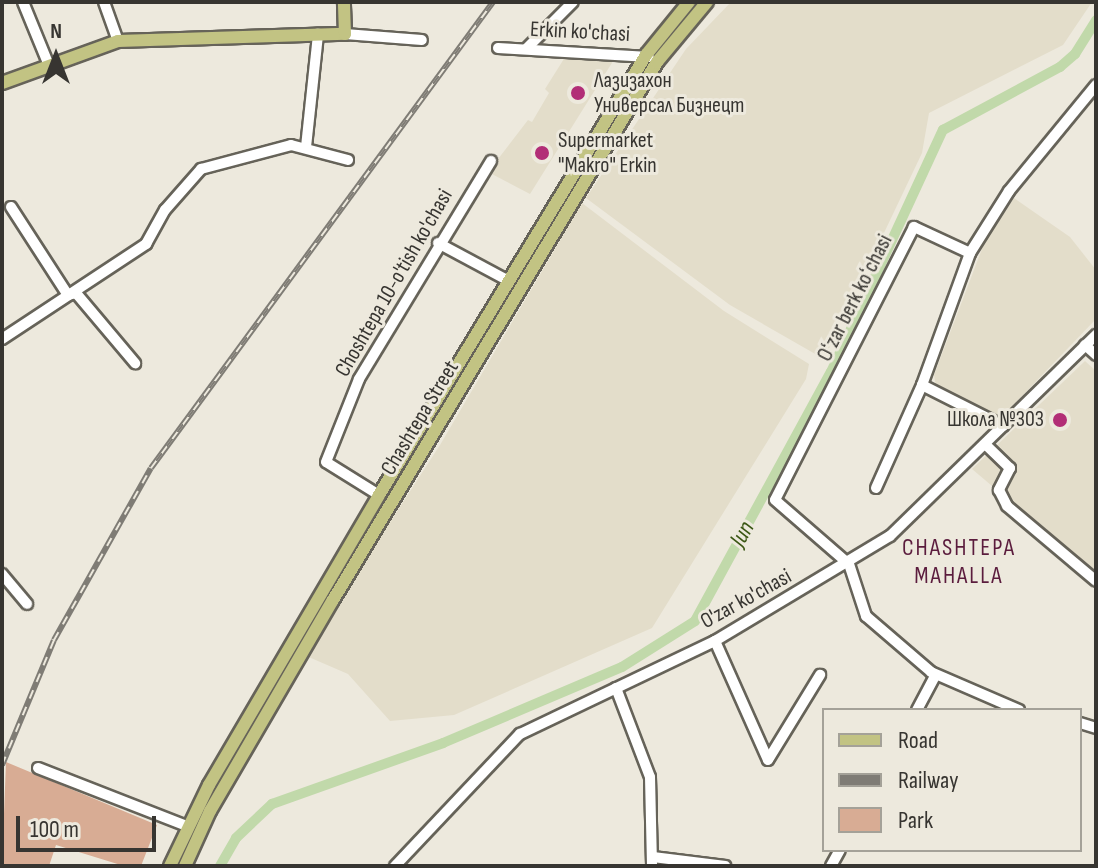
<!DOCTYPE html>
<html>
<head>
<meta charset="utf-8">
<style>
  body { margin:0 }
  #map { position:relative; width:1098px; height:868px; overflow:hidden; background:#ede9dd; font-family:"Sofia Sans Condensed",sans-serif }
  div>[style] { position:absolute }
  .built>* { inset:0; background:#e3ddca }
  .green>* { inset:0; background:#d8ac94 }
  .canal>* { height:10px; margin:-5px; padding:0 5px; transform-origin:5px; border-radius:5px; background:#c1d9aa }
  .roads { filter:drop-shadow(2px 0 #666359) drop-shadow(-2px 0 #666359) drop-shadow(0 2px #666359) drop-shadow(0 -2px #666359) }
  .minor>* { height:10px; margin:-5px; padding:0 5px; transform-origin:5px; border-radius:5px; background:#fff }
  .major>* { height:12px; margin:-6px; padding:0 6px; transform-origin:6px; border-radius:6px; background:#c2c383 }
  .rail>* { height:6px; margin-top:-3px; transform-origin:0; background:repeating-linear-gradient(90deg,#ede9dd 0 9px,#7f7c75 0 18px); box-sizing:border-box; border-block:2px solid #7f7c75 }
  .dots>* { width:22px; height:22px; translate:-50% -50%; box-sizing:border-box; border:4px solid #ede9dd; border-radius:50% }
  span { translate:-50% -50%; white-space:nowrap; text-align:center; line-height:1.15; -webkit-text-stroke:6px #ede9dd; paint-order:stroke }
  .street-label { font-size:22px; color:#373531 }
  .poi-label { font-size:22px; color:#373531 }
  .left { translate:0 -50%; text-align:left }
  .right { translate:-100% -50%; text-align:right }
  .water-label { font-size:24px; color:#3b5714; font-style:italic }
  .neighbourhood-label { font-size:24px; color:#5b1c3d; letter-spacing:2px }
  .frame { position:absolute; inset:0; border:4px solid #373531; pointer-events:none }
  .legend { position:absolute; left:822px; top:708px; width:260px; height:144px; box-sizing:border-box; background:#ede9dd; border:2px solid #a4a198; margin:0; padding:10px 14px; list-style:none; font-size:24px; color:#373531 }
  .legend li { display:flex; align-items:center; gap:16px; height:40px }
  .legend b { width:40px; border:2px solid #a4a198 }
  .north { position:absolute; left:16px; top:16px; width:80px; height:80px; -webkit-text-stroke:6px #ede9dd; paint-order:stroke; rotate:0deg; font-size:22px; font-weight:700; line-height:32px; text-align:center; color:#373531 }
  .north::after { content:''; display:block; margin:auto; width:28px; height:36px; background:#373531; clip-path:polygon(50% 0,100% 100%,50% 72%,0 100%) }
  .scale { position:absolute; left:16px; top:816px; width:140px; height:36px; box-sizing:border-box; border:4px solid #373531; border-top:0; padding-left:10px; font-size:24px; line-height:28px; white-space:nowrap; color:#373531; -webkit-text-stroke:6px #ede9dd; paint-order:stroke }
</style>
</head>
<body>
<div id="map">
  <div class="built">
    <div style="clip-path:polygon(731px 2px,1092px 2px,1063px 45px,929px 113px,922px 153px,824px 359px,730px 305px,586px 198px,686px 49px)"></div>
    <div style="clip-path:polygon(567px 54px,615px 58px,530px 194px,488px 172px,528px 120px,532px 122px,549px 93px,545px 89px)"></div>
    <div style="clip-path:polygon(1014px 198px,1070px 237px,1096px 270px,1096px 319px,1000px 419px,936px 387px,934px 375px,985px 241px)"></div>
    <div style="clip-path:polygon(582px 203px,724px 311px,809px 364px,806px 379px,652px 628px,454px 715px,390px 721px,348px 674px,304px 655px,440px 445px)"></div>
    <div style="clip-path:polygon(1085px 361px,1096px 371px,1096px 574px,972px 469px)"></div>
  </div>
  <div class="green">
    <div style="clip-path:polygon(6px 762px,157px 825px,141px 866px,124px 866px,56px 845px,49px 866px,2px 866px)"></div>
  </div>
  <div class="canal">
    <div style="left:220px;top:866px;width:32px;rotate:-60deg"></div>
    <div style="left:236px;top:838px;width:50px;rotate:-43.4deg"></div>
    <div style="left:272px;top:804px;width:182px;rotate:-19.6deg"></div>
    <div style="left:443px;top:743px;width:194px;rotate:-23deg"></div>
    <div style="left:622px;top:667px;width:86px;rotate:-32.2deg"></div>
    <div style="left:695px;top:621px;width:284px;rotate:-61.4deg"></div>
    <div style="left:831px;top:372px;width:267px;rotate:-65.2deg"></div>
    <div style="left:943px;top:130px;width:133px;rotate:-28.3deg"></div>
    <div style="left:1060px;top:67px;width:20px;rotate:-41deg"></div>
    <div style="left:1075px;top:54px;width:40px;rotate:-58deg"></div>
  </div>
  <div class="roads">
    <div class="minor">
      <div style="left:23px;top:2px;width:66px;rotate:67.7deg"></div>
      <div style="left:104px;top:2px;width:41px;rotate:70.3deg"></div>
      <div style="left:345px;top:34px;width:77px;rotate:4.5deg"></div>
      <div style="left:498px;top:48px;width:151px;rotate:3.4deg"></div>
      <div style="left:526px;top:49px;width:66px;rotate:-45deg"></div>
      <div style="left:306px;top:147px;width:114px;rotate:-83.9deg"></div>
      <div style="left:11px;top:207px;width:105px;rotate:57.1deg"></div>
      <div style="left:68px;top:295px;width:8px;rotate:-14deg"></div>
      <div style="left:76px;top:293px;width:92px;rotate:49.9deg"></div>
      <div style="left:438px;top:243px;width:81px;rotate:28.2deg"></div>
      <div style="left:970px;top:253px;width:62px;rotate:-155.1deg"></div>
      <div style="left:914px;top:227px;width:306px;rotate:117deg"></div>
      <div style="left:775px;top:500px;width:98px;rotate:40.9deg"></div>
      <div style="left:849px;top:564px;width:55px;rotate:71.9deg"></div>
      <div style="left:866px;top:616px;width:86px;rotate:40.7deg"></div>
      <div style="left:931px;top:672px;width:96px;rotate:23.4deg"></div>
      <div style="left:2px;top:339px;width:173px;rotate:-33.4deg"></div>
      <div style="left:146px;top:244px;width:39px;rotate:-61deg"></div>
      <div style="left:165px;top:210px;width:55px;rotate:-48.7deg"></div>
      <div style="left:201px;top:169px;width:93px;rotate:-14.9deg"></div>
      <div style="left:291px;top:145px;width:59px;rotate:14.7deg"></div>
      <div style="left:1085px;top:345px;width:15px;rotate:42deg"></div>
      <div style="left:922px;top:385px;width:91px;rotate:26.8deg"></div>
      <div style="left:987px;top:446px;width:32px;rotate:44deg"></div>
      <div style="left:1010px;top:468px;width:25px;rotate:117deg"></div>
      <div style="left:999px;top:490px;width:18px;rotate:63deg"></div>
      <div style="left:1007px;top:506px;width:116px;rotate:40.1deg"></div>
      <div style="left:876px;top:488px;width:113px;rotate:-65.9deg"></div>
      <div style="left:922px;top:385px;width:140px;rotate:-70deg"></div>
      <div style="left:970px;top:253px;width:73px;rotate:-57.8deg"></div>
      <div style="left:1009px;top:191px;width:137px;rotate:-50.6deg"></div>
      <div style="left:379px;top:495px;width:62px;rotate:-148.1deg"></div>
      <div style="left:326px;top:462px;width:89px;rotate:-68.3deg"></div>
      <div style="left:359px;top:379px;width:255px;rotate:-58.8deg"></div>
      <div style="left:2px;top:574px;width:39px;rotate:50deg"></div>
      <div style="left:715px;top:641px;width:130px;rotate:66deg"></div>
      <div style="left:768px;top:760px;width:100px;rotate:-58.5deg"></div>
      <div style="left:616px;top:688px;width:95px;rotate:69.1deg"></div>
      <div style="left:650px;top:777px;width:89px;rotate:88.7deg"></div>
      <div style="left:917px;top:710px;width:40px;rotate:-62deg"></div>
      <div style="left:1080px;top:723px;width:17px;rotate:17deg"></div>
      <div style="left:38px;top:768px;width:160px;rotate:21.3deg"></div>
      <div style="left:653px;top:857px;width:73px;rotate:7.1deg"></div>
      <div style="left:395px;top:866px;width:182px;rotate:-46.6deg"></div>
      <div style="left:520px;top:734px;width:216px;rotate:-25.5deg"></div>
      <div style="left:715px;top:641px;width:204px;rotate:-31deg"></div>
      <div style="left:890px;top:536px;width:288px;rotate:-44.3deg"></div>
      <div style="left:831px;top:866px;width:18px;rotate:-61deg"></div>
    </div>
    <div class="major">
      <div style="left:2px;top:83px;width:123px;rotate:-19.9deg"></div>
      <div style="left:118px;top:41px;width:227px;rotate:-1.8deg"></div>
      <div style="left:345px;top:34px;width:32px;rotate:-92deg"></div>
      <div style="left:170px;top:866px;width:90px;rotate:-64.3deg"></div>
      <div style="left:209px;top:785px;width:336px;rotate:-59.6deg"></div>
      <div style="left:379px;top:495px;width:515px;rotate:-58.75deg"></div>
      <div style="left:646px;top:55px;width:68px;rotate:-50.9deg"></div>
      <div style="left:185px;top:866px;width:60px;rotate:-65.6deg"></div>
      <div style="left:210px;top:811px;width:244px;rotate:-59.8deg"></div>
      <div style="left:333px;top:600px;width:628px;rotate:-58.94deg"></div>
      <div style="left:657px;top:62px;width:78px;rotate:-50.2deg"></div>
    </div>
  </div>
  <div class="rail">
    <div style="left:2px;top:765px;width:135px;rotate:-67.4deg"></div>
    <div style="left:54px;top:640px;width:197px;rotate:-60.6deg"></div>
    <div style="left:151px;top:468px;width:578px;rotate:-53.72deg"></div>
  </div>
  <div class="dots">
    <div style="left:578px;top:93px;background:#b22e77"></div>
    <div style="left:542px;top:153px;background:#b22e77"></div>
    <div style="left:1060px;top:420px;background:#b22e77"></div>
  </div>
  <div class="street-label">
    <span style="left:580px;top:32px;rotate:3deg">Erkin ko'chasi</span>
    <span style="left:394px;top:283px;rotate:-60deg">Choshtepa 10-o'tish ko'chasi</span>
    <span style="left:855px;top:298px;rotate:-63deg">Oʻzar berk koʻchasi</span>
    <span style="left:420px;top:418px;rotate:-59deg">Chashtepa Street</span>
    <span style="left:746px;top:599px;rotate:-29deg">O'zar ko'chasi</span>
  </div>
  <div class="poi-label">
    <span class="left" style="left:594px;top:93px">Лазизахон<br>Универсал Бизнецт</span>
    <span class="left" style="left:558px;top:153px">Supermarket<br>"Makro" Erkin</span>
    <span class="right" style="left:1044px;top:420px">Школа №303</span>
  </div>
  <div class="water-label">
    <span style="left:742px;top:534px;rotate:-61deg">Jun</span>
  </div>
  <div class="neighbourhood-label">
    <span style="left:959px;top:562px">CHASHTEPA<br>MAHALLA</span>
  </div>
  <div class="frame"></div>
  <ul class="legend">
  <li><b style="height:10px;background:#c2c383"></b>Road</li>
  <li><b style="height:10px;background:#7f7c75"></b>Railway</li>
  <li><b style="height:22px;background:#d8ac94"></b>Park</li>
  </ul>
  <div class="north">N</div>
  <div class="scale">100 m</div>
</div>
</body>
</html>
